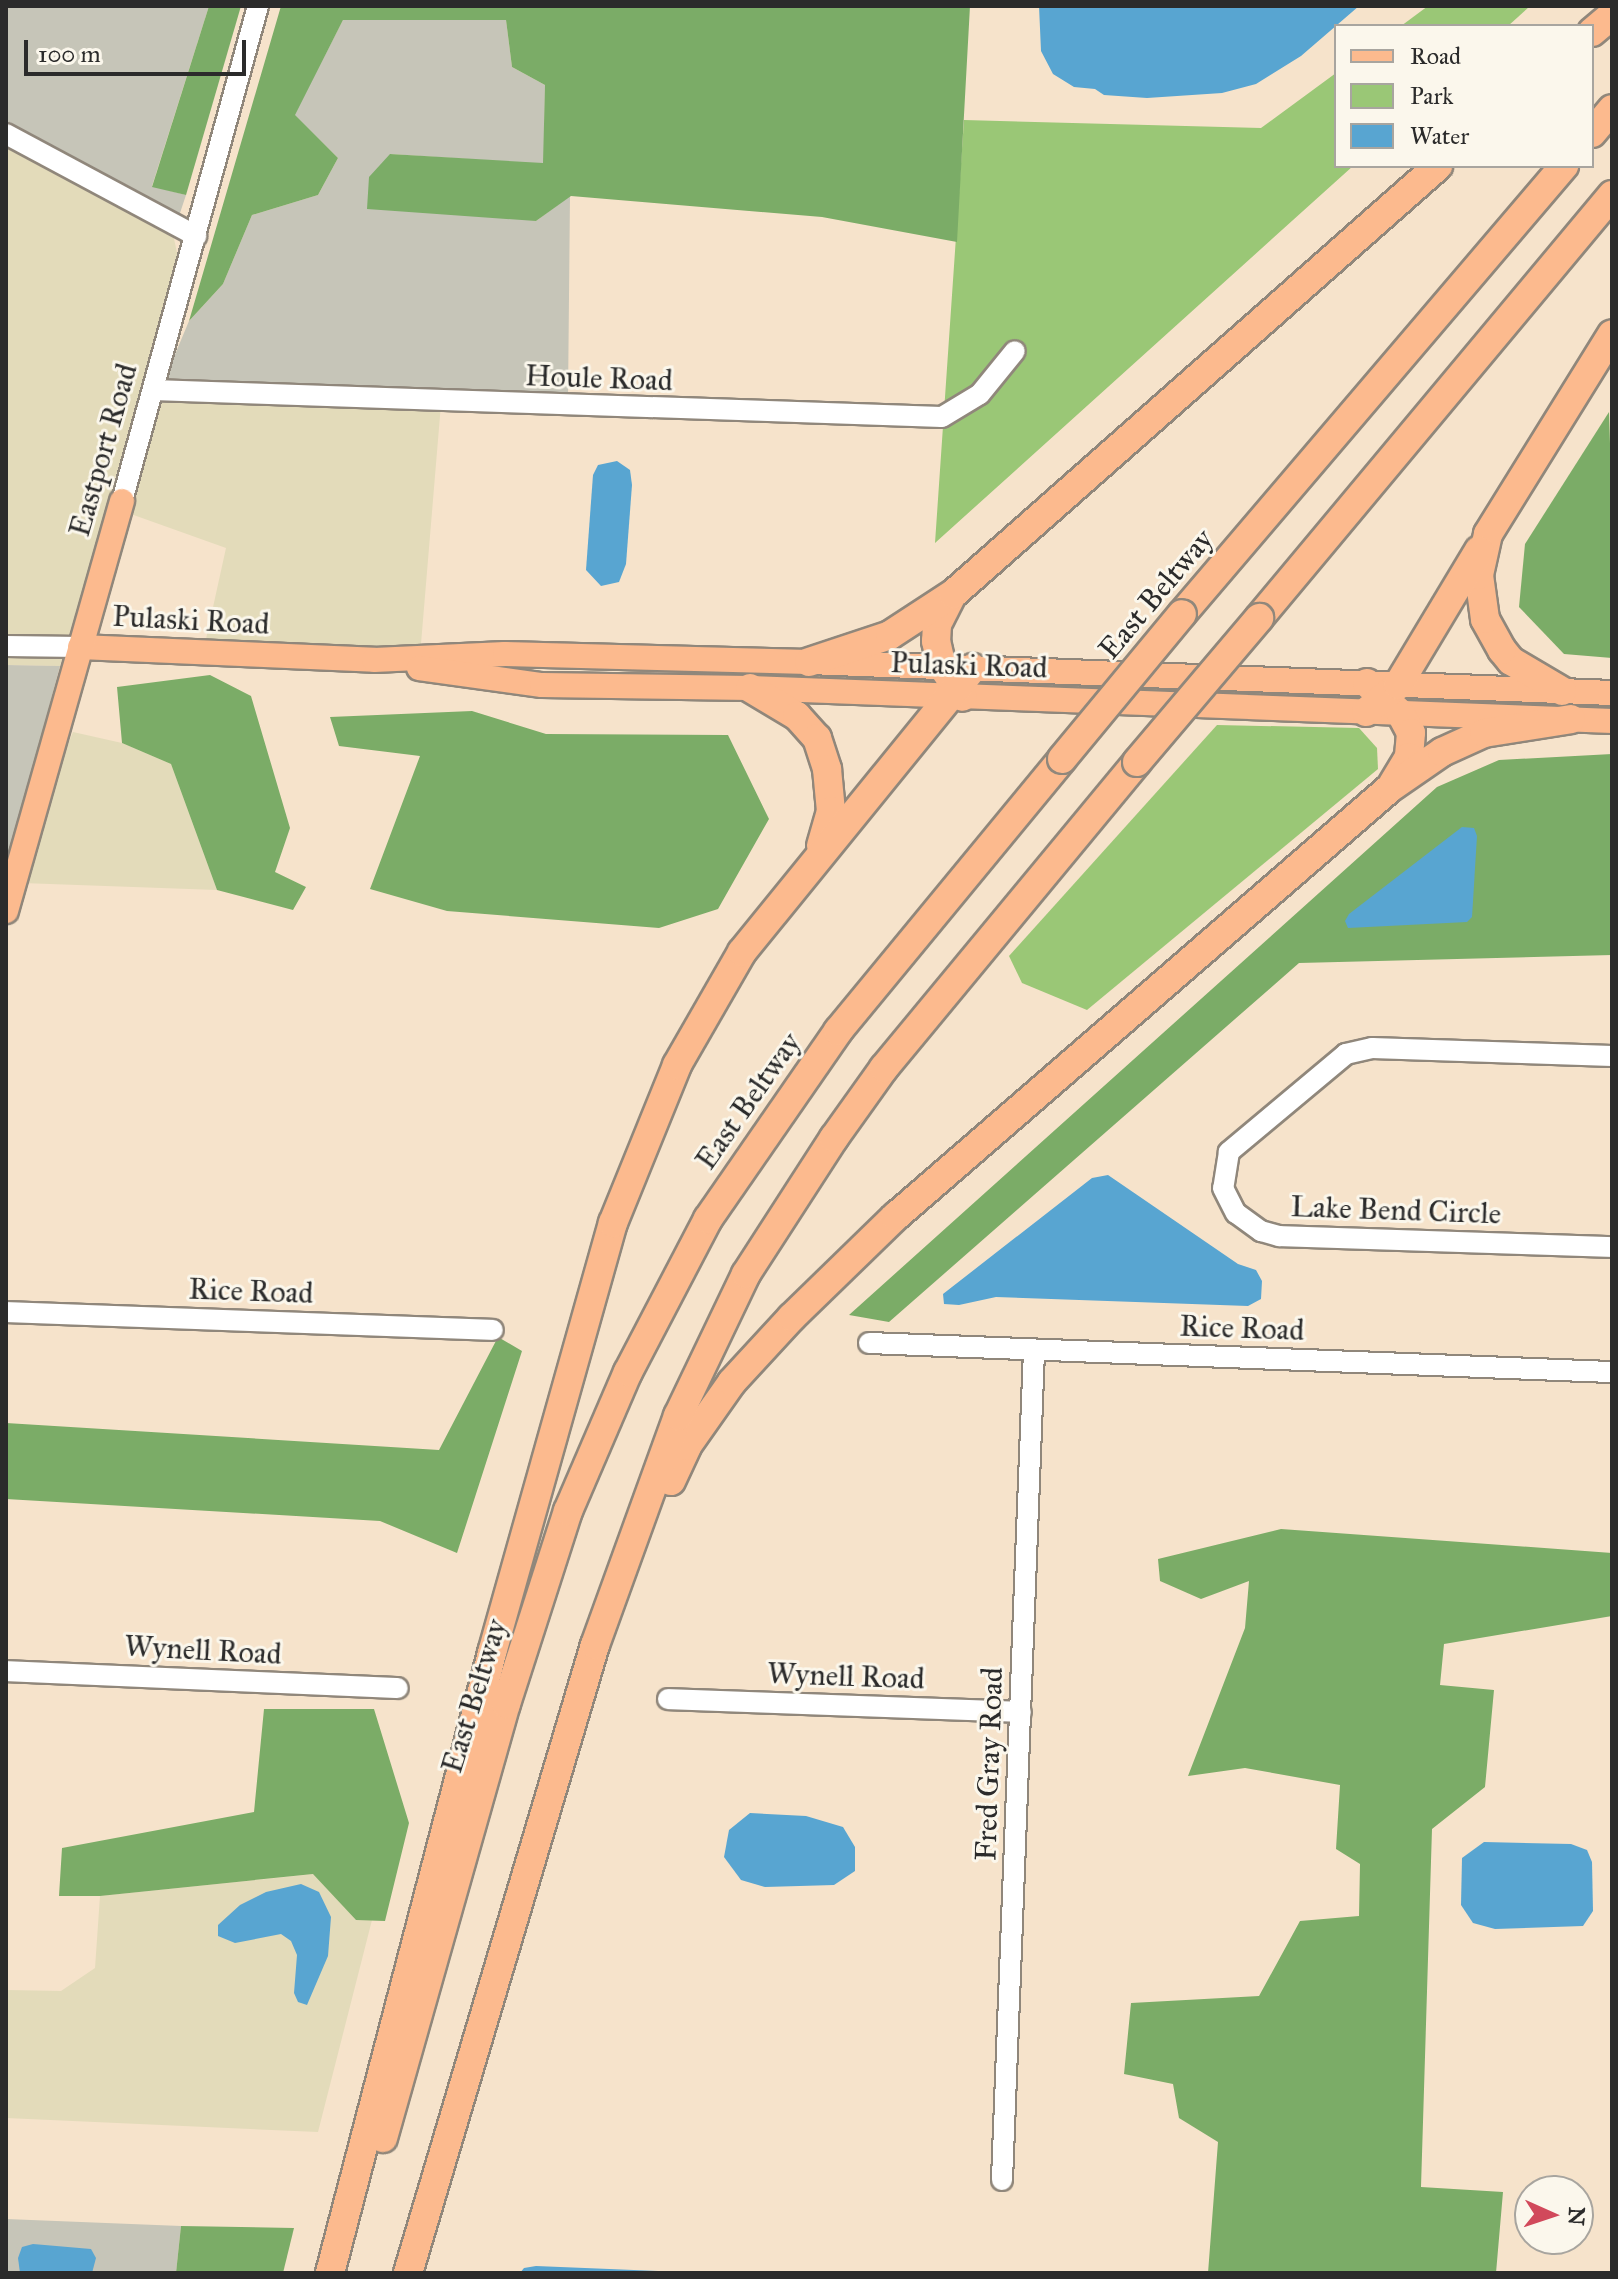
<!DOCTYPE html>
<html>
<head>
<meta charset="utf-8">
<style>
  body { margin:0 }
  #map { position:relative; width:1618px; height:2279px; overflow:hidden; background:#f6e3cb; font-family:"IM FELL Great Primer",serif }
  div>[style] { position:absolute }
  .built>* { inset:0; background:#e3dbba }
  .industrial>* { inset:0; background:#c6c5b8 }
  .green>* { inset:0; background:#9ac776 }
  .forest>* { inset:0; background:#7bac67 }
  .water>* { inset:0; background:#58a5d1 }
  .roads { filter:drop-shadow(2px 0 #90877b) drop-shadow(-2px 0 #90877b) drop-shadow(0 2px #90877b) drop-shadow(0 -2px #90877b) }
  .minor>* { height:20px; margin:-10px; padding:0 10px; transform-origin:10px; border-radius:10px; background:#fff }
  .major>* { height:24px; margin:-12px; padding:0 12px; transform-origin:12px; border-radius:12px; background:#fcba8e }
  .highway>* { height:28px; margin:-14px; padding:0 14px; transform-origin:14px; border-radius:14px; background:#fcba8e }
  .bridges { filter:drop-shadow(2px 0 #90877b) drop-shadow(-2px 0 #90877b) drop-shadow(0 2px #90877b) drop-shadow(0 -2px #90877b) }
  .highway-bridge>* { height:28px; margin:-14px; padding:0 14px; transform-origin:14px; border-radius:14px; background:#fcba8e }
  span { translate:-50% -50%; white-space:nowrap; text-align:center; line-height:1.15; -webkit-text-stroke:6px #fbf7ec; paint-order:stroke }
  .street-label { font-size:30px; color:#2b2b2b }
  .frame { position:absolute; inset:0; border:8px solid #2b2b2b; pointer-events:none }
  .legend { position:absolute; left:1334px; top:24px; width:260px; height:144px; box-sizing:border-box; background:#fbf7ec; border:2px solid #a8a59f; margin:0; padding:10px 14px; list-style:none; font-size:24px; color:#2b2b2b }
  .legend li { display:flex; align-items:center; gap:16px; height:40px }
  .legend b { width:40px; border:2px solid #a8a59f }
  .north { position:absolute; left:1514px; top:2175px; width:80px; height:80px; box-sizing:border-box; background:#fbf7ec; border:2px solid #a8a59f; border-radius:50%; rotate:93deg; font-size:22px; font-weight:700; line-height:32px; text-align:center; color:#2b2b2b }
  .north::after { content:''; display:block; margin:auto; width:28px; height:36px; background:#d1495b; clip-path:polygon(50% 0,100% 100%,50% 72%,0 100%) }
  .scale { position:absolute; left:24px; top:40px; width:222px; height:36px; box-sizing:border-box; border:4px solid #2b2b2b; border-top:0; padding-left:10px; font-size:24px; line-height:28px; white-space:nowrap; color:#2b2b2b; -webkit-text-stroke:6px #fbf7ec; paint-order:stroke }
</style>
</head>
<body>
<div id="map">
  <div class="built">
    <div style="clip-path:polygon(6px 144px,173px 234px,179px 262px,60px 666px,6px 665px)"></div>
    <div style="clip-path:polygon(163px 383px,442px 392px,421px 644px,389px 647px,206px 639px,226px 548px,128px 513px)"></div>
    <div style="clip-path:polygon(73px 732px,122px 743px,171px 764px,217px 890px,22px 883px,53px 781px)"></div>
    <div style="clip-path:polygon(314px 1874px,356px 1920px,372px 1920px,318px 2132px,6px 2118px,6px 1990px,61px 1991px,95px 1968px,100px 1896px)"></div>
  </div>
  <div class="industrial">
    <div style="clip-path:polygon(6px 6px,209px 6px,152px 186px,186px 195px,173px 234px,6px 144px)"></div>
    <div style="clip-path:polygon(343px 20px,506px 20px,512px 67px,545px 85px,544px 164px,390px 154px,536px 221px,570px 196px,568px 398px,163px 383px,189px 321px,223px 284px,252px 215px,318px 195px,338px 158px,294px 115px)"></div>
    <div style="clip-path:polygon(6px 665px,60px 666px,6px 867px)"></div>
    <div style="clip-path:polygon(6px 2219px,181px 2226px,176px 2273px,6px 2273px)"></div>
  </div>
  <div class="green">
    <div style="clip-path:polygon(1428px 6px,1530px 6px,1508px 26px,1401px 26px)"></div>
    <div style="clip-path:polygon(1336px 73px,1336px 166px,1353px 166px,935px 543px,964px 120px,1261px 128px)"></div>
    <div style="clip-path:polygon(1217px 725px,1359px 728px,1377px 748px,1378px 769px,1087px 1010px,1022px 983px,1009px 956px)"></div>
  </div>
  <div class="forest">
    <div style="clip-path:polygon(209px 6px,241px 6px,186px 195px,152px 187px)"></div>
    <div style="clip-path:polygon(281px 6px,970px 6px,957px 242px,822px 217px,571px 196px,536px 221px,367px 209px,369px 177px,390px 154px,543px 163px,545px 85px,512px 67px,506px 20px,343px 20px,295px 115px,338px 158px,318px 195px,252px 215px,223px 284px,189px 321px)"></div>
    <div style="clip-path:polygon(1609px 412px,1612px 508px,1612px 658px,1564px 654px,1519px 607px,1525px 544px)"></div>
    <div style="clip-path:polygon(210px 675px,251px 696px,290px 828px,275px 872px,306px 887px,293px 910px,217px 890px,171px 764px,122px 743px,117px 687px)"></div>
    <div style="clip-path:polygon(472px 711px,546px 734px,728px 735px,769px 819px,718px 909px,659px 928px,447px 911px,370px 889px,420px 756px,339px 746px,330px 717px)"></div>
    <div style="clip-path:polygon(1612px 754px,1612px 955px,1299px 963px,889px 1322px,849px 1315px,1437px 787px,1499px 760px)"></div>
    <div style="clip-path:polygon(498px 1337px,522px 1351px,457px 1553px,380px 1521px,6px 1499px,6px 1423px,439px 1450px)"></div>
    <div style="clip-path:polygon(1281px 1529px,1612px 1553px,1612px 1616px,1444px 1644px,1440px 1685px,1494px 1690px,1485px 1787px,1432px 1829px,1421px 2187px,1503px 2192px,1496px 2273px,1208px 2273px,1218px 2142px,1179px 2118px,1173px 2084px,1124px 2074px,1131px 2003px,1259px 1996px,1300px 1921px,1359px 1916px,1360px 1864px,1336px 1849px,1340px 1785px,1245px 1768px,1188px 1776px,1245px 1628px,1249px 1581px,1201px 1599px,1160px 1581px,1158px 1559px)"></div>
    <div style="clip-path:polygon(264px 1709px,374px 1709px,409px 1823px,385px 1921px,356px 1920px,313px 1874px,100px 1896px,59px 1896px,62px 1848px,254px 1812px)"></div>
    <div style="clip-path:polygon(181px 2226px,294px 2228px,283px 2273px,176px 2273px)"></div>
  </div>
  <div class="water">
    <div style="clip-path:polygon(1039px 6px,1359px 6px,1301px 56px,1256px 84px,1222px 93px,1147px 98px,1104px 95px,1095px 89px,1074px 87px,1053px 74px,1041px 51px)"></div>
    <div style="clip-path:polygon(617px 461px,630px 470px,632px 485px,626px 564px,619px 582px,601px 586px,586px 570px,593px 475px,598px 465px)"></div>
    <div style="clip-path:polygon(1462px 827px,1474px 828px,1477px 836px,1472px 917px,1467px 922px,1348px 928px,1345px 921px,1349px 914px)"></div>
    <div style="clip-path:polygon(1108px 1175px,1238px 1264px,1256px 1270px,1262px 1281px,1261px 1299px,1248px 1306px,996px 1297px,959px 1305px,944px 1304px,943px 1294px,1092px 1178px)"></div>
    <div style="clip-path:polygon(750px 1813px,806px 1816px,843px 1827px,855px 1847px,855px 1871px,834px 1885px,765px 1887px,741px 1880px,724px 1857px,729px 1830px)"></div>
    <div style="clip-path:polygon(1484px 1842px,1571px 1844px,1587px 1850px,1592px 1862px,1593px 1911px,1583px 1926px,1495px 1929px,1473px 1923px,1461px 1905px,1462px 1858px)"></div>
    <div style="clip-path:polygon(301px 1884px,319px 1892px,331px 1917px,328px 1956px,307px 2005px,298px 2002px,294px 1993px,297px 1955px,291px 1941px,281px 1934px,235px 1943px,218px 1936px,218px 1925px,240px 1905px,266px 1892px)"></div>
    <div style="clip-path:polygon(33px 2244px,91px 2249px,96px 2258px,92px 2273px,20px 2273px,18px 2258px,22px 2247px)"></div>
    <div style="clip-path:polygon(536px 2266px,707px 2273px,520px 2273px,524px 2268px)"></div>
  </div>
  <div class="roads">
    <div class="minor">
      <div style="left:6px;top:134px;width:216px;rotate:28.2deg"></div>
      <div style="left:153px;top:390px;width:789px;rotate:1.96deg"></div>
      <div style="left:942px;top:417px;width:44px;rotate:-31.2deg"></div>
      <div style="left:980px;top:394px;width:55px;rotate:-50.9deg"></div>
      <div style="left:122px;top:501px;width:513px;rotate:-74.64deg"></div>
      <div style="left:6px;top:646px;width:74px;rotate:0.8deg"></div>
      <div style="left:1612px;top:1056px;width:240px;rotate:-178.1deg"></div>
      <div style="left:1372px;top:1048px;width:27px;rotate:167deg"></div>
      <div style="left:1346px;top:1054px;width:153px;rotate:140.1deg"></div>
      <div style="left:1229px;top:1152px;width:36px;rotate:99deg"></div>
      <div style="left:1223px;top:1188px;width:28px;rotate:63deg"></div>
      <div style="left:1236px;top:1213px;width:31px;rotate:36deg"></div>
      <div style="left:1261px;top:1231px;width:19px;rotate:16deg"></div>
      <div style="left:1279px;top:1236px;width:333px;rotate:1.9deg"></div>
      <div style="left:6px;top:1312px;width:487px;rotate:2.1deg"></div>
      <div style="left:869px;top:1343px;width:744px;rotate:2.24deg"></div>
      <div style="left:6px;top:1671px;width:392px;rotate:2.5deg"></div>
      <div style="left:668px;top:1699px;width:353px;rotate:2.1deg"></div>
      <div style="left:1002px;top:2180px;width:831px;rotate:-87.79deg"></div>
    </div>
    <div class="major">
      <div style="left:80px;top:647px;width:294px;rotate:2.5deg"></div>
      <div style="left:374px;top:660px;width:131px;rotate:-2.6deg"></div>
      <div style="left:505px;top:654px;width:304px;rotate:1.5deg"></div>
      <div style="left:809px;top:662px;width:804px;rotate:2.21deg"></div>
      <div style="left:419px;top:668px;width:124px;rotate:7.9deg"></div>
      <div style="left:542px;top:685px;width:208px;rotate:0.8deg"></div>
      <div style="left:750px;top:688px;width:863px;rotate:2.19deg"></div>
      <div style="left:6px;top:911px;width:426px;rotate:-74.2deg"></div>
    </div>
    <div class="highway">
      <div style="left:1592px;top:32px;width:26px;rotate:-40deg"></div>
      <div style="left:1592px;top:133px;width:31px;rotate:-50deg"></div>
      <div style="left:952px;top:595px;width:33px;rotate:117deg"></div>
      <div style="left:937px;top:624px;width:17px;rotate:93deg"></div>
      <div style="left:936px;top:641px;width:26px;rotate:77deg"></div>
      <div style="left:942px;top:666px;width:37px;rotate:56deg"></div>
      <div style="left:1182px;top:614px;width:589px;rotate:-49.55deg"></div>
      <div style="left:1259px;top:618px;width:551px;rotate:-50.15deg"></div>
      <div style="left:809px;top:662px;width:85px;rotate:-18.4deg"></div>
      <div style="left:890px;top:635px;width:75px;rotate:-33.1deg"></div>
      <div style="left:953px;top:594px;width:647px;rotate:-41.43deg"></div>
      <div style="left:1367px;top:683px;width:46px;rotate:42.4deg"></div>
      <div style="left:1401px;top:714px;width:21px;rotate:62deg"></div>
      <div style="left:1411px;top:733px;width:24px;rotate:95deg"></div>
      <div style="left:1409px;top:757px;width:31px;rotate:121deg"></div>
      <div style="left:750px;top:688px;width:55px;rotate:30.8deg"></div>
      <div style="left:797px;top:716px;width:30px;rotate:48deg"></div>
      <div style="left:817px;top:738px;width:33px;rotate:72deg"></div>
      <div style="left:827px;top:769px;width:42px;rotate:84.6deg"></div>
      <div style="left:831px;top:811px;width:36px;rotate:106deg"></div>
      <div style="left:1562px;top:691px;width:59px;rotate:-149.5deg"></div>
      <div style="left:1511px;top:661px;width:14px;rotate:-129deg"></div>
      <div style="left:1502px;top:650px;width:35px;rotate:-119deg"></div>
      <div style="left:1485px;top:619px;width:44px;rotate:-97.8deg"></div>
      <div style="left:1479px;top:575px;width:42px;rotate:-77.6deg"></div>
      <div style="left:1488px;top:534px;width:235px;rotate:-58.2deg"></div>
      <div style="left:1366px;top:712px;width:42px;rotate:-40.2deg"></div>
      <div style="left:1398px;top:685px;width:157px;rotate:-59deg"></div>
      <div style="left:671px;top:1481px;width:38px;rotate:-65deg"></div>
      <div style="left:687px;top:1446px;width:78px;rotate:-54.9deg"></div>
      <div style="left:732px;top:1382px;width:88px;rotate:-47.3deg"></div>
      <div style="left:792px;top:1317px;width:144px;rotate:-44.2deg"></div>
      <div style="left:895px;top:1217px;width:655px;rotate:-40.91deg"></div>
      <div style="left:1390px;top:788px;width:63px;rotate:-34.7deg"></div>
      <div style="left:1442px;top:752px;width:46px;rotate:-24.3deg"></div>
      <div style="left:1484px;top:733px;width:88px;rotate:-9.1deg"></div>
      <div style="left:383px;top:2138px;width:451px;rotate:-74.2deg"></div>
      <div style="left:506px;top:1704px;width:203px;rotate:-72.2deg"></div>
      <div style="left:568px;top:1511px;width:151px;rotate:-66.7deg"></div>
      <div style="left:628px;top:1372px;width:173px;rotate:-62.4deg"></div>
      <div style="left:708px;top:1219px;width:229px;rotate:-55.3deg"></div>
      <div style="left:838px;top:1031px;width:352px;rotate:-50.5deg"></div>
      <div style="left:330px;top:2273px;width:641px;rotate:-75.36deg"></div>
      <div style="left:492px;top:1653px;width:447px;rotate:-74.3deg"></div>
      <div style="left:613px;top:1223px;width:170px;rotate:-67.9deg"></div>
      <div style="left:677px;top:1065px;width:130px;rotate:-60.1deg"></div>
      <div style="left:742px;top:952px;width:366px;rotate:-50.9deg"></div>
      <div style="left:408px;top:2273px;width:655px;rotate:-73.42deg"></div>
      <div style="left:595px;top:1645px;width:244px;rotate:-70.1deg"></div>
      <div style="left:678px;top:1416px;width:157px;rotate:-64.4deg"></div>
      <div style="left:746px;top:1274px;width:162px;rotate:-57.1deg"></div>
      <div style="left:834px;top:1138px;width:86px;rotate:-54.5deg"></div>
      <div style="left:884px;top:1068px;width:397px;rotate:-50.4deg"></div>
    </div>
  </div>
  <div class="bridges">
    <div class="highway-bridge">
      <div style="left:1062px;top:759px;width:188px;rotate:-50.4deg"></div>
      <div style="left:1137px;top:762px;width:189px;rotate:-49.7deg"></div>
    </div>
  </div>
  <div class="street-label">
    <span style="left:599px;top:378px;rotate:2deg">Houle Road</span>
    <span style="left:103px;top:450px;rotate:-74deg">Eastport Road</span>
    <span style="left:1156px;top:594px;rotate:-50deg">East Beltway</span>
    <span style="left:191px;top:620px;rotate:3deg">Pulaski Road</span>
    <span style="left:969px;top:665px;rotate:2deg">Pulaski Road</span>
    <span style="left:748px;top:1101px;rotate:-55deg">East Beltway</span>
    <span style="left:1396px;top:1210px;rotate:2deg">Lake Bend Circle</span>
    <span style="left:251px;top:1291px;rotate:2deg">Rice Road</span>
    <span style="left:1242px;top:1328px;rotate:2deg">Rice Road</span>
    <span style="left:203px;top:1650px;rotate:3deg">Wynell Road</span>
    <span style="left:846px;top:1676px;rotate:2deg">Wynell Road</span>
    <span style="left:474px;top:1696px;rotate:-73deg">East Beltway</span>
    <span style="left:989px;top:1764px;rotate:-88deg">Fred Gray Road</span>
  </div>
  <div class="frame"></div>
  <ul class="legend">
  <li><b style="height:10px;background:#fcba8e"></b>Road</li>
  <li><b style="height:22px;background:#9ac776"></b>Park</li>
  <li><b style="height:22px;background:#58a5d1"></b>Water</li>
  </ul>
  <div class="north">N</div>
  <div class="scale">100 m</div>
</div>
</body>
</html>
